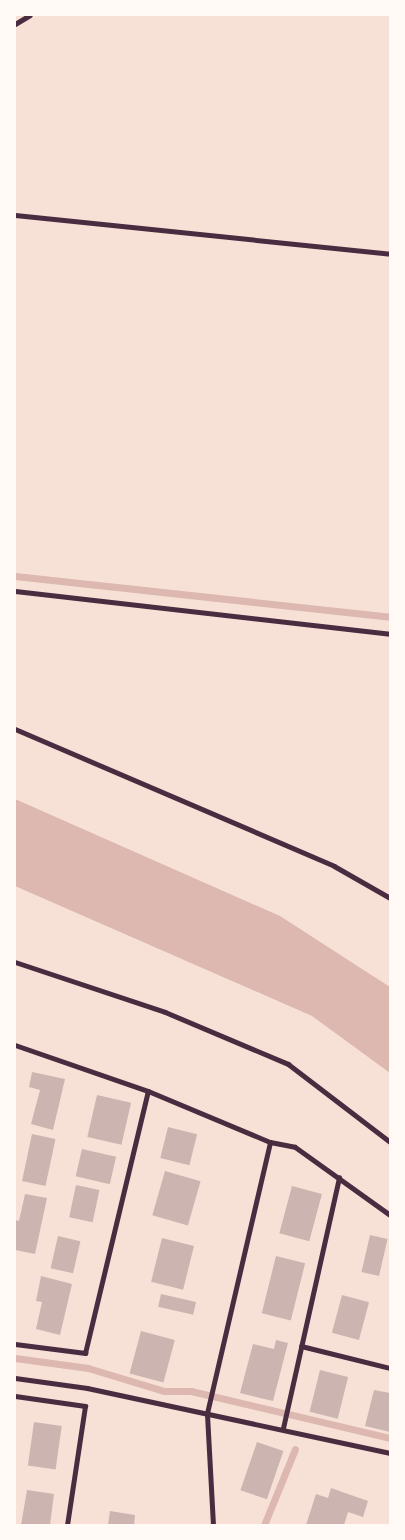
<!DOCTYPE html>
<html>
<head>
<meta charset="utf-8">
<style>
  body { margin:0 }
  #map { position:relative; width:405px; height:1540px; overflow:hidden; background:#f7e1d7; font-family:"Titillium Web",sans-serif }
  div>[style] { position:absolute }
  .water>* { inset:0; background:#dcb8b0 }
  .stream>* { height:7px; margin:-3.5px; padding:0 3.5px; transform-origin:3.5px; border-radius:3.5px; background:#dcb8b0 }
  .building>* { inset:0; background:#ccb4b1; transform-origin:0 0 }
  .minor>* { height:5px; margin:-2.5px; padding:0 2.5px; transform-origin:2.5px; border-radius:2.5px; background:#4a2c40 }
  span { translate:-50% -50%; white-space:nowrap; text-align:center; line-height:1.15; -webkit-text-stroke:5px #fffaf5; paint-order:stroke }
  .frame { position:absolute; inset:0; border:16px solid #fffaf5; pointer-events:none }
</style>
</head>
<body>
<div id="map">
  <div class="water">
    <div style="clip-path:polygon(15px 799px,280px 916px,390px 987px,390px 1073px,312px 1016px,15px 886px)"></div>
  </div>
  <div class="stream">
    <div style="left:15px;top:576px;width:377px;rotate:6.2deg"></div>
    <div style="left:15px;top:1358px;width:74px;rotate:7.8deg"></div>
    <div style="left:88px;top:1368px;width:79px;rotate:16.8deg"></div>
    <div style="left:164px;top:1391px;width:27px"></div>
    <div style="left:191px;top:1391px;width:204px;rotate:13.3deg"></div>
    <div style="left:264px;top:1525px;width:82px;rotate:-67.8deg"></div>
  </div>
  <div class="building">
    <div style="clip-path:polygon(32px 1072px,65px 1079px,53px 1130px,31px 1124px,40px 1090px,29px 1087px)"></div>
    <div style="left:97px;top:1095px;width:35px;height:43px;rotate:13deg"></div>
    <div style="left:168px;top:1127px;width:30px;height:32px;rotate:14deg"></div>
    <div style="left:32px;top:1134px;width:24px;height:48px;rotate:12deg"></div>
    <div style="left:82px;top:1149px;width:35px;height:28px;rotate:13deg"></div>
    <div style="left:165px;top:1171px;width:37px;height:46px;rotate:16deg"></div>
    <div style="left:76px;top:1185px;width:24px;height:33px;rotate:12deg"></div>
    <div style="left:292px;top:1186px;width:31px;height:49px;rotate:15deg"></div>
    <div style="clip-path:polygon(25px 1194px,47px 1198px,35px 1254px,15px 1250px,15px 1220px,19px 1221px)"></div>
    <div style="left:370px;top:1235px;width:18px;height:38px;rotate:13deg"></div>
    <div style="left:58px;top:1236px;width:23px;height:33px;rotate:13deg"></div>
    <div style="left:162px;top:1238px;width:33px;height:45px;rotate:14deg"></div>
    <div style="left:276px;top:1256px;width:30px;height:59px;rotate:14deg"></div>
    <div style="clip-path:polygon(41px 1276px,72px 1284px,60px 1335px,36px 1329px,42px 1302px,36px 1301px)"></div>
    <div style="left:161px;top:1294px;width:36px;height:13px;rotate:13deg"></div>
    <div style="left:342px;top:1295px;width:28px;height:39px;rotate:15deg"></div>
    <div style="left:141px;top:1331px;width:35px;height:44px;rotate:15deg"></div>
    <div style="clip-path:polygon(276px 1340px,288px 1343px,273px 1401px,240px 1393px,253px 1344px,274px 1349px)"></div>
    <div style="left:320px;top:1370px;width:29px;height:43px;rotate:14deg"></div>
    <div style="clip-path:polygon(374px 1390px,390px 1393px,390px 1432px,365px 1426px)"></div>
    <div style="left:34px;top:1422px;width:28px;height:44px;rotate:8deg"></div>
    <div style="left:257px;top:1442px;width:28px;height:51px;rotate:19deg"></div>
    <div style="clip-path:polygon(331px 1488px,368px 1501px,363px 1517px,348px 1512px,344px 1525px,306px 1525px,316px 1494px,328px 1498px)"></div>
    <div style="clip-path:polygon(27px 1490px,54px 1494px,50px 1525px,21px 1525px)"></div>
    <div style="clip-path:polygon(110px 1511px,135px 1515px,134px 1525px,108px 1525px)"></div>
  </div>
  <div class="minor">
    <div style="left:15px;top:24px;width:17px;rotate:-31deg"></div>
    <div style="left:15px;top:215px;width:377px;rotate:5.9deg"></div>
    <div style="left:15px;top:591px;width:377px;rotate:6.5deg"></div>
    <div style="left:15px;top:729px;width:347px;rotate:23.2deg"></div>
    <div style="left:334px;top:866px;width:64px;rotate:29.7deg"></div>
    <div style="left:15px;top:962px;width:158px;rotate:18.4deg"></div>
    <div style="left:165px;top:1012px;width:134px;rotate:22.9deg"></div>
    <div style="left:288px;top:1064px;width:128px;rotate:37.4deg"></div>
    <div style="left:15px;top:1045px;width:141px;rotate:19.1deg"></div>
    <div style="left:148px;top:1091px;width:132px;rotate:22.7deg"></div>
    <div style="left:270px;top:1142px;width:25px;rotate:11deg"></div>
    <div style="left:295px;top:1147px;width:117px;rotate:35.6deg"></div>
    <div style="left:15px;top:1344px;width:71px;rotate:7.3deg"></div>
    <div style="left:85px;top:1353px;width:269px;rotate:-76.5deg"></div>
    <div style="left:301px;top:1346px;width:92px;rotate:13.9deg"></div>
    <div style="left:15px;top:1378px;width:73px;rotate:7.9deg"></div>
    <div style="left:87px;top:1388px;width:310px;rotate:12.1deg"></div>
    <div style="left:15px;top:1396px;width:71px;rotate:8.1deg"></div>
    <div style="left:85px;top:1406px;width:120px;rotate:98.6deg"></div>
    <div style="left:283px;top:1428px;width:257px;rotate:-77.4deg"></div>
    <div style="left:213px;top:1525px;width:112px;rotate:-93.1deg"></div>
    <div style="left:207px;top:1413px;width:278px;rotate:-76.9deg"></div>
  </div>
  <div class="frame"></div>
</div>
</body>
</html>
